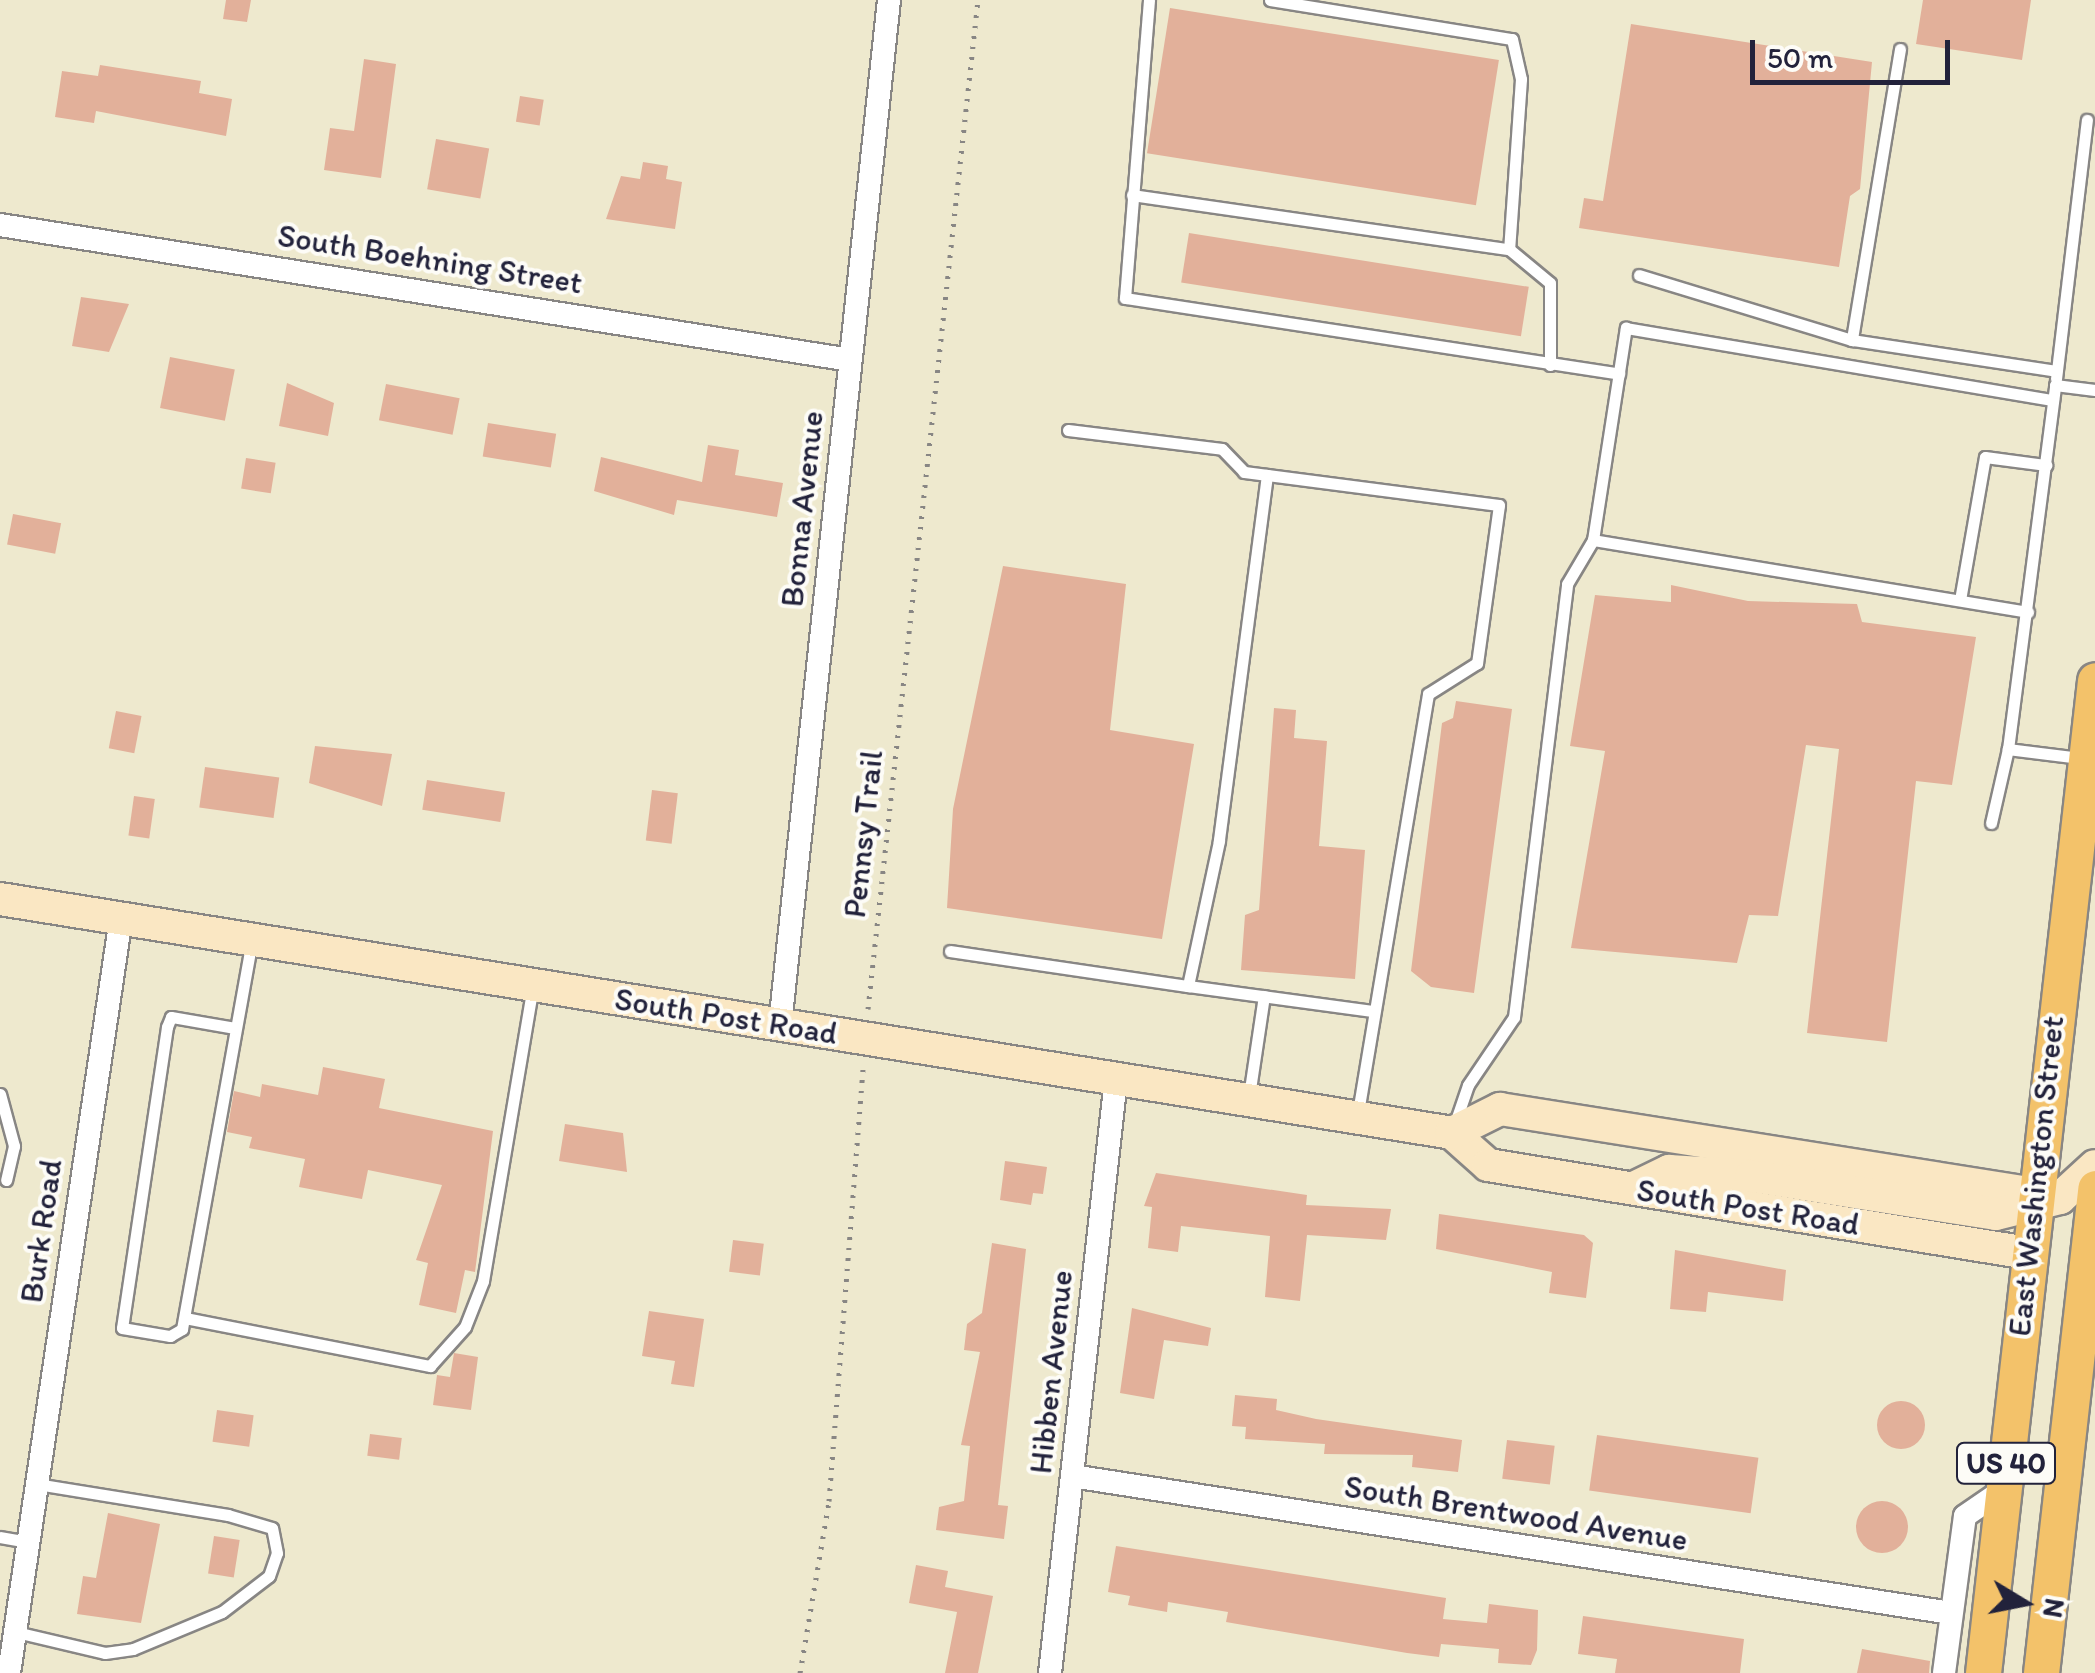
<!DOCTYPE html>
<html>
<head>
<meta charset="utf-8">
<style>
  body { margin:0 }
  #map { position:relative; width:2095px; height:1673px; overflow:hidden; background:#eee9ce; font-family:Itim,sans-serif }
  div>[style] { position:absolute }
  .building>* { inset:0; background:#e2b09a; transform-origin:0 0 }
  .round { border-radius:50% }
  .path>* { height:5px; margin-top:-2.5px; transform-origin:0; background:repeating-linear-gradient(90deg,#888684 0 2.5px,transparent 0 10.5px) }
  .roads { filter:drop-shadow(2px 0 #888684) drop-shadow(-2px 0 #888684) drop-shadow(0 2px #888684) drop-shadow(0 -2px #888684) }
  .service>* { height:11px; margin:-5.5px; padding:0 5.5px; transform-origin:5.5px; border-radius:5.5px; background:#fff }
  .minor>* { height:22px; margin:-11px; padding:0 11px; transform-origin:11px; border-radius:11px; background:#fff }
  .secondary>* { height:32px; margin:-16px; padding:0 16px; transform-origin:16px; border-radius:16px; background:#fae7c3 }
  .primary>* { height:35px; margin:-17.5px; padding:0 17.5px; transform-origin:17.5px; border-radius:17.5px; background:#f3c26a }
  span { translate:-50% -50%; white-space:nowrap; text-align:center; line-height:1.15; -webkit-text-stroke:8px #fdfcf7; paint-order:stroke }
  .shield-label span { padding:2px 8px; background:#fdfcf7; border:2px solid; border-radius:8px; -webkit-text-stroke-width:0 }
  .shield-label { font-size:30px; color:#22223b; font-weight:700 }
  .street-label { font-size:32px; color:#22223b }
  .north { position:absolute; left:1975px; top:1553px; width:100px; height:100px; -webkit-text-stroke:8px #fdfcf7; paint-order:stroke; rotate:100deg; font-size:28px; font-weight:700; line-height:40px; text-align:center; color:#22223b }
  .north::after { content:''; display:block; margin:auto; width:35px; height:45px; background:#22223b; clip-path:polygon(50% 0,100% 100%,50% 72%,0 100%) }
  .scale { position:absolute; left:1750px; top:40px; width:200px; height:45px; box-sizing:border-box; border:5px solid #22223b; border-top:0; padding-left:12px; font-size:30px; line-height:35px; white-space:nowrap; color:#22223b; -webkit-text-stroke:8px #fdfcf7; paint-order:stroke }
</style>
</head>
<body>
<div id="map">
  <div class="building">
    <div style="clip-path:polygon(226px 0,251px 0,247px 22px,223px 19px)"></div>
    <div style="clip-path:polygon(1923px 0,2031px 0,2022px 60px,1916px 44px)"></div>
    <div style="left:1170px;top:8px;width:333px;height:147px;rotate:9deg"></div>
    <div style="clip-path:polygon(1631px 24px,1872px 62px,1860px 189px,1850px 196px,1839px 267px,1579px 228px,1584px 198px,1603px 201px)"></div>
    <div style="clip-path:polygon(364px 59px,396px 64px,381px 178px,324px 170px,330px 128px,354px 131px)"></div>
    <div style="clip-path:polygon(100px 65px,201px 81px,199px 93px,232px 99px,226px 136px,96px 111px,94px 123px,55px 117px,62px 71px,98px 76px)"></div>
    <div style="left:520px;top:96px;width:24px;height:26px;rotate:9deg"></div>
    <div style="left:436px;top:139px;width:54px;height:51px;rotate:10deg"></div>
    <div style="clip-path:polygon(643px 162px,668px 166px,666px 179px,682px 182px,675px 229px,606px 219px,621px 176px,640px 179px)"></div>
    <div style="left:1189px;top:233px;width:344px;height:50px;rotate:9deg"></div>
    <div style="clip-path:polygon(81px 297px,129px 304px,109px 352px,72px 346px)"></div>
    <div style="left:170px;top:357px;width:66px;height:52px;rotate:11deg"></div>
    <div style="clip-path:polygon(287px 383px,334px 403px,328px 436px,279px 426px)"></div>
    <div style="left:386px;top:384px;width:75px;height:37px;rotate:11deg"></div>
    <div style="left:488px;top:423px;width:69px;height:34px;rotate:9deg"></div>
    <div style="clip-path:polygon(708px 445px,739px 450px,735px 475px,783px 483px,777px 517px,677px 500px,674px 515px,594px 491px,601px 457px,702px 482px)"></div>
    <div style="left:246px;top:458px;width:30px;height:31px;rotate:9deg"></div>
    <div style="left:13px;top:514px;width:49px;height:31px;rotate:11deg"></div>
    <div style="clip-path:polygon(1003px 566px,1126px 584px,1110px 730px,1194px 744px,1162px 939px,947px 908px,953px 809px)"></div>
    <div style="clip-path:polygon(1671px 585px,1748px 601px,1857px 604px,1862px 622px,1976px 637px,1952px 785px,1916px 781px,1887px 1042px,1807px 1033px,1839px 749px,1806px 745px,1778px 916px,1749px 915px,1737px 963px,1571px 948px,1605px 751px,1570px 746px,1595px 595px,1671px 602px)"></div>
    <div style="clip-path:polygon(1456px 701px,1512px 709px,1474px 993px,1431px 987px,1411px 971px,1442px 723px,1453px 718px)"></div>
    <div style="clip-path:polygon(1274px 708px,1296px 710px,1294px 738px,1327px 741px,1319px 846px,1365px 850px,1355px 979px,1241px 970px,1245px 915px,1259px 910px)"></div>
    <div style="left:116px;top:711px;width:26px;height:38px;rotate:11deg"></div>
    <div style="clip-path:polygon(315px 746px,392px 754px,382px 806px,309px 783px)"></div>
    <div style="left:205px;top:767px;width:75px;height:41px;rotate:8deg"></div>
    <div style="left:427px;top:780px;width:79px;height:30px;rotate:9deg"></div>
    <div style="left:652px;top:790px;width:26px;height:51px;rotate:7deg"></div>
    <div style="left:134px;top:796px;width:21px;height:40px;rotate:8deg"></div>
    <div style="clip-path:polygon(323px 1067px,385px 1079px,379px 1108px,493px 1131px,475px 1272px,465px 1270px,456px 1313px,419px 1305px,428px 1263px,416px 1260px,442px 1185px,368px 1170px,362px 1199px,299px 1187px,305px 1159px,249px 1148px,252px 1137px,227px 1132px,234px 1091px,260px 1097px,262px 1084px,318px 1095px)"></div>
    <div style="clip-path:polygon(565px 1124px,623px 1133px,627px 1172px,559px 1161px)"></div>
    <div style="clip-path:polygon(1005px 1161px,1047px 1167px,1043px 1194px,1033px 1193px,1031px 1205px,1000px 1200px)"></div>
    <div style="clip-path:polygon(1156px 1173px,1307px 1195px,1306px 1205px,1391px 1209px,1386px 1240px,1307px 1235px,1300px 1301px,1265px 1297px,1270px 1236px,1181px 1226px,1178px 1252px,1148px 1248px,1152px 1207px,1144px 1206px)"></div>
    <div style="clip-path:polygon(1439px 1214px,1584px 1235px,1593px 1243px,1586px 1298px,1549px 1293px,1552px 1272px,1436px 1249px)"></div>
    <div style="left:733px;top:1240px;width:31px;height:32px;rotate:7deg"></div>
    <div style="clip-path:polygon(992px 1243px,1026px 1249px,998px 1505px,1008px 1506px,1004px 1539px,936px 1530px,939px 1507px,964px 1501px,970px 1446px,961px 1445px,980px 1352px,964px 1350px,967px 1324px,982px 1313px)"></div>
    <div style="clip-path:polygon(1675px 1250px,1786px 1270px,1783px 1301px,1708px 1292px,1706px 1312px,1670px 1309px)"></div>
    <div style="clip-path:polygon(1132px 1308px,1211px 1328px,1208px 1346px,1164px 1340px,1154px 1399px,1120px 1393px)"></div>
    <div style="clip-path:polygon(649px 1311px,704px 1319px,694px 1387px,671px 1384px,675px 1361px,642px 1356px)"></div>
    <div style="clip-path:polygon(454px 1353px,478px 1357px,471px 1410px,433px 1405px,437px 1375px,450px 1377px)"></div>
    <div style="clip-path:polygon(1235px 1395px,1277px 1399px,1276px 1410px,1316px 1419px,1462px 1440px,1458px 1472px,1412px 1467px,1413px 1455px,1324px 1454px,1325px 1444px,1245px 1439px,1246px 1427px,1232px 1426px)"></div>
    <div class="round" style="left:1877px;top:1401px;width:48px;height:48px"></div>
    <div style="left:217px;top:1410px;width:37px;height:32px;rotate:8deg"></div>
    <div style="left:370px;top:1434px;width:32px;height:22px;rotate:7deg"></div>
    <div style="left:1597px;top:1435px;width:163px;height:56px;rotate:8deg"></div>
    <div style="left:1507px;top:1440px;width:48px;height:39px;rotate:7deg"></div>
    <div class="round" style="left:1856px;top:1501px;width:52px;height:52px"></div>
    <div style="clip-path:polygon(108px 1513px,160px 1524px,141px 1623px,77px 1614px,83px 1576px,96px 1578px)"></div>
    <div style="left:214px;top:1536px;width:26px;height:38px;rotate:9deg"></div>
    <div style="clip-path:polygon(1116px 1546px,1446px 1598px,1443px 1619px,1487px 1623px,1489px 1604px,1538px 1610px,1537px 1650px,1531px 1665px,1498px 1663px,1499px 1649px,1441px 1644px,1439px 1657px,1407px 1653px,1226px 1622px,1228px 1612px,1168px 1602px,1167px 1612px,1128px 1605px,1130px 1596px,1108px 1592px)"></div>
    <div style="clip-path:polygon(916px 1565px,948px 1571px,945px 1587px,993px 1596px,978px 1673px,945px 1673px,957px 1612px,909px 1603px)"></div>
    <div style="clip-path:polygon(1583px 1616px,1744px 1639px,1740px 1673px,1615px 1673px,1617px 1659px,1578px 1654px)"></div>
    <div style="clip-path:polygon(1862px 1649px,1930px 1661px,1929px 1673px,1857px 1673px)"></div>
  </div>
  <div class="path">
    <div style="left:868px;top:1009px;width:1015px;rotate:-83.78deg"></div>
    <div style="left:800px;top:1673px;width:174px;rotate:-80.4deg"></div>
    <div style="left:829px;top:1501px;width:437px;rotate:-85.5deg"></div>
  </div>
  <div class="roads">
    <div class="service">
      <div style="left:1149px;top:0;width:299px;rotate:94.6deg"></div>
      <div style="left:1125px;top:298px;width:500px;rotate:8.7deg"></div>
      <div style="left:1270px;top:0;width:245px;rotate:9.2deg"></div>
      <div style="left:1512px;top:39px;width:41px;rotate:77.3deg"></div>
      <div style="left:1521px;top:79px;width:170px;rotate:94deg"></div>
      <div style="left:1509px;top:249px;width:53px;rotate:39.7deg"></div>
      <div style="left:1550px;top:283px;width:82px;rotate:90deg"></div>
      <div style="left:1900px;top:49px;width:295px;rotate:99.4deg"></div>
      <div style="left:1852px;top:340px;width:206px;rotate:8.6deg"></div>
      <div style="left:1132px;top:195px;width:381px;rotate:8.2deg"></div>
      <div style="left:1639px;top:275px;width:223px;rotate:17deg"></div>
      <div style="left:2056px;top:379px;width:261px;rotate:-83.2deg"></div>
      <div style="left:1068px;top:430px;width:155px;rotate:7deg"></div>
      <div style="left:1222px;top:449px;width:32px;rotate:46deg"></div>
      <div style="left:1244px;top:472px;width:257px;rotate:7.4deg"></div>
      <div style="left:1499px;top:505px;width:160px;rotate:97.9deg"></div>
      <div style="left:1477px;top:663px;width:58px;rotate:147.7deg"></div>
      <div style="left:1428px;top:694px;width:426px;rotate:99.5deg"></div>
      <div style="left:1267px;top:475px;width:369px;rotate:97.5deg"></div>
      <div style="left:1219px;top:841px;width:148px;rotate:102.1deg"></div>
      <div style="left:1188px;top:986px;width:188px;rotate:7.7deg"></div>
      <div style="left:1593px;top:540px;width:441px;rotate:9.4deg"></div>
      <div style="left:1960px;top:600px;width:145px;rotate:-80.1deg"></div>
      <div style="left:1985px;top:457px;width:62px;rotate:7.5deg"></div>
      <div style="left:2080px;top:758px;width:73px;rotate:-172.9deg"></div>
      <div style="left:2008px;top:749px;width:367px;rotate:-82.6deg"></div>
      <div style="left:2055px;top:385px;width:40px;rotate:7.1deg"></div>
      <div style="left:1991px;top:823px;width:76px;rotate:-77.1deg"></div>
      <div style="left:950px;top:951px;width:241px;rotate:8.4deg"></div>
      <div style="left:235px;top:1028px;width:65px;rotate:-170.2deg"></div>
      <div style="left:171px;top:1017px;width:11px;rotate:112deg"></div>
      <div style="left:167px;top:1027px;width:304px;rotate:98.5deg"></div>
      <div style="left:122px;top:1328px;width:49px;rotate:9.5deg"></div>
      <div style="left:170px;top:1336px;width:14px;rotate:-30deg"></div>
      <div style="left:182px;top:1329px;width:391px;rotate:-79.8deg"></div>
      <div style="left:0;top:1094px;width:54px;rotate:74.9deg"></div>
      <div style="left:14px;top:1146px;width:35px;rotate:103deg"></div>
      <div style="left:1249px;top:1096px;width:101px;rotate:-81.5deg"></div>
      <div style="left:1454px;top:1126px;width:43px;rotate:-71.1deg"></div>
      <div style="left:1468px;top:1085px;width:82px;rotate:-55.9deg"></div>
      <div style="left:1514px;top:1017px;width:436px;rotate:-83deg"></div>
      <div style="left:1567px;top:584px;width:51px;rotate:-59.4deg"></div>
      <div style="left:1593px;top:540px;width:215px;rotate:-81.2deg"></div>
      <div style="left:1626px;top:328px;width:433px;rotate:9.6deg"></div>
      <div style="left:185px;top:1318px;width:250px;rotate:11.1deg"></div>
      <div style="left:430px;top:1366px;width:52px;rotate:-48.1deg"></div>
      <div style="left:465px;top:1327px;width:49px;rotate:-68.6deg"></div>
      <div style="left:483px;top:1281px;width:299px;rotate:-80.4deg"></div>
      <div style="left:0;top:1537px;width:29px;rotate:10deg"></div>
      <div style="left:16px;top:1632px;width:91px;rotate:13.3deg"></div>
      <div style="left:105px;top:1653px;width:28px;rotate:-8deg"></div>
      <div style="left:133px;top:1649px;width:96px;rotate:-22.6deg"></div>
      <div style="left:222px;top:1612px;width:59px;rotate:-37.5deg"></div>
      <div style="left:269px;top:1576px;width:24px;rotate:-71deg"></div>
      <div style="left:277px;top:1553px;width:25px;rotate:-101deg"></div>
      <div style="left:272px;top:1528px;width:46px;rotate:-163.5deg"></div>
      <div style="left:228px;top:1515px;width:193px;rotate:-170.8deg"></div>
    </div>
    <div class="minor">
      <div style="left:0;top:225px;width:861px;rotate:9.02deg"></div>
      <div style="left:780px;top:1025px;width:1031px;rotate:-83.93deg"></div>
      <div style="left:1072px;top:1476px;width:890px;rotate:8.86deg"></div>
      <div style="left:9px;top:1673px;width:763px;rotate:-81.56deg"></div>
      <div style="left:1050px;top:1673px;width:598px;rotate:-83.66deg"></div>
      <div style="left:1944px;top:1673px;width:158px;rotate:-82.4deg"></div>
      <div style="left:1965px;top:1516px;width:46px;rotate:-34.4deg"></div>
    </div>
    <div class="secondary">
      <div style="left:0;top:899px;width:1471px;rotate:9.15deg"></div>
      <div style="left:1452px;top:1133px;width:48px;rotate:41.6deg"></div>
      <div style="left:1488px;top:1165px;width:547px;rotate:9.26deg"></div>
      <div style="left:1452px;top:1133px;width:54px;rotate:-26.6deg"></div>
      <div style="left:1500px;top:1109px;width:542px;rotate:9.03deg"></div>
      <div style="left:1634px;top:1188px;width:39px;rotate:-26deg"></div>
      <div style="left:1669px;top:1171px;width:82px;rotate:3.5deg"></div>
      <div style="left:1751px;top:1176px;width:248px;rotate:8.8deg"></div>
      <div style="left:1996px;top:1214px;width:66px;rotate:-14deg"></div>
      <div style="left:2060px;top:1198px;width:47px;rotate:-42.4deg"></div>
    </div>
    <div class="primary">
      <div style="left:1983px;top:1673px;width:999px;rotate:-83.56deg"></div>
      <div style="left:2041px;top:1673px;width:488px;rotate:-83.6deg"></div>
    </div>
  </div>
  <div class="shield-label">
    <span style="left:2006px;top:1463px">US 40</span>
  </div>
  <div class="street-label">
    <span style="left:430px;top:259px;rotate:9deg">South Boehning Street</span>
    <span style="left:802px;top:509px;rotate:-84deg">Bonna Avenue</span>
    <span style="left:863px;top:834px;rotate:-84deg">Pennsy Trail</span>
    <span style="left:726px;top:1016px;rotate:9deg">South Post Road</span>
    <span style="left:2036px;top:1176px;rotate:-84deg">East Washington Street</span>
    <span style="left:1748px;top:1207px;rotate:9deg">South Post Road</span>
    <span style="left:41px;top:1231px;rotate:-82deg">Burk Road</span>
    <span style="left:1051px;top:1372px;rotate:-84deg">Hibben Avenue</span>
    <span style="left:1516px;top:1513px;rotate:9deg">South Brentwood Avenue</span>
  </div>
  <div class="north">N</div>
  <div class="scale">50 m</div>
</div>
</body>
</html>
